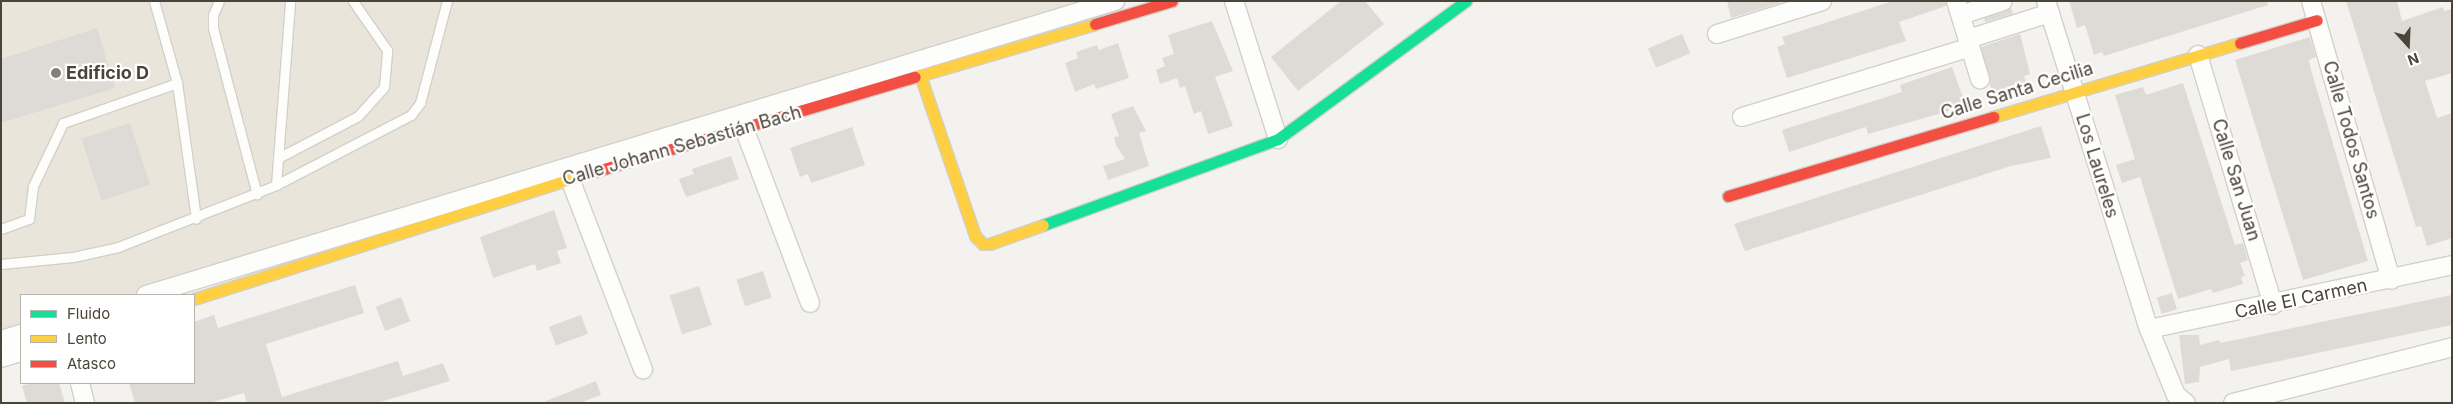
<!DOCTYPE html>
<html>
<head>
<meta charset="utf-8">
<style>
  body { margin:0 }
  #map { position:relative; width:2453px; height:404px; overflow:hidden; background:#f4f2ee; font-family:Inter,sans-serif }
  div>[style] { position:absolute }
  .education>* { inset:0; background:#eae5da }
  .building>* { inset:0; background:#dedbd6; transform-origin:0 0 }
  .roads { filter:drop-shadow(1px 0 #d2d0cb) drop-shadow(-1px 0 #d2d0cb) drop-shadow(0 1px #d2d0cb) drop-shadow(0 -1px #d2d0cb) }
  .lane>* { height:9px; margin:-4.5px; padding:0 4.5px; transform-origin:4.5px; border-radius:4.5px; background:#fdfdfc }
  .street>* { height:18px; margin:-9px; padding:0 9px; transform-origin:9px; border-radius:9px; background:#fdfdfc }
  .fast>* { height:11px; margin:-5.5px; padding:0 5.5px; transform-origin:5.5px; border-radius:5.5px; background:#16e098 }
  .slow>* { height:11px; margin:-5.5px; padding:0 5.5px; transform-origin:5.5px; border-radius:5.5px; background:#ffcf43 }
  .jam>* { height:11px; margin:-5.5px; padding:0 5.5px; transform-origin:5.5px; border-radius:5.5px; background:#f24e42 }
  .dots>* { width:14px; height:14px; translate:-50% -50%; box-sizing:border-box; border:2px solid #fff; border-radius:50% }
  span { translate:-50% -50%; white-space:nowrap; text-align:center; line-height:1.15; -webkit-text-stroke:4.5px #fff; paint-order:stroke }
  .poi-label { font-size:18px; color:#4b4439; font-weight:700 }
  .left { translate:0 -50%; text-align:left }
  .street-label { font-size:18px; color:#4b4439 }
  .frame { position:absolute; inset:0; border:2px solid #4b4439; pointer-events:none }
  .legend { position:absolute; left:20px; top:294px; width:175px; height:90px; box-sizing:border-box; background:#fff; border:1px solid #b7b4b0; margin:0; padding:6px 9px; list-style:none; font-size:15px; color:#4b4439 }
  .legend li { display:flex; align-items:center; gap:10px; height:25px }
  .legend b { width:25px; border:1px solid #b7b4b0 }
  .north { position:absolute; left:2383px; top:20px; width:50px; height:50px; -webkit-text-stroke:4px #fff; paint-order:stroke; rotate:160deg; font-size:14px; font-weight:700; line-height:20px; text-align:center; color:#4b4439 }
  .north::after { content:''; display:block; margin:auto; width:18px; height:22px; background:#4b4439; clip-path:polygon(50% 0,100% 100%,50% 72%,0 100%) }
</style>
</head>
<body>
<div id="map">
  <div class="education">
    <div style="clip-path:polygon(1px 1px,519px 2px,1113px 1px,146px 295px,21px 295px,21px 334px,1px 340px)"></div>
  </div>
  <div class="building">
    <div style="clip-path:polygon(1341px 1px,1365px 1px,1384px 24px,1298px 91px,1271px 57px)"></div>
    <div style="clip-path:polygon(1727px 1px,1780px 1px,1780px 3px,1731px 18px)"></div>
    <div style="clip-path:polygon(1893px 1px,1946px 1px,1946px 6px,1899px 22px,1906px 41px,1787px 78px,1777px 47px,1785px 44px,1782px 37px)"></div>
    <div style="clip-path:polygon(2069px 1px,2267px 1px,2268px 5px,2104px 56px,2102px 52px,2094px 55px,2085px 25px,2077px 28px)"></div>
    <div style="clip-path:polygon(2346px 1px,2397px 1px,2402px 21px,2443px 7px,2444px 11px,2452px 9px,2452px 73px,2425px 81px,2437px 118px,2452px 113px,2452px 238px,2427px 246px,2421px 226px,2416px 227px)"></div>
    <div style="clip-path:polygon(2011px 8px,2013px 14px,1985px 22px,1984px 18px)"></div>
    <div style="clip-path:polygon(1212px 21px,1233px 71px,1215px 77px,1233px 126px,1208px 134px,1201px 111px,1194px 114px,1185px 86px,1180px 88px,1177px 78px,1160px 84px,1156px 70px,1165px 66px,1162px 58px,1174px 54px,1168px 35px)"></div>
    <div style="clip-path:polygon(97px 28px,115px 88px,1px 123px,1px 59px)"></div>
    <div style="left:1682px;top:34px;width:21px;height:37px;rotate:67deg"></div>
    <div style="clip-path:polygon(2020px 34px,2030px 74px,2024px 76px,2029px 91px,1999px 100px,1997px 95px,1993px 97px,1981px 47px)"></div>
    <div style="clip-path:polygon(2310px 37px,2316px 57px,2309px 60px,2311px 70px,2368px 261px,2303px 280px,2235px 60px)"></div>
    <div style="clip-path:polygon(1118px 43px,1129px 78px,1096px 89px,1094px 84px,1075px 92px,1065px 63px,1078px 58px,1076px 52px,1097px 45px,1099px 50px)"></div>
    <div style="clip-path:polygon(1952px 67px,1966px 106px,1868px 134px,1866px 127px,1789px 152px,1782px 130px,1902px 92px,1900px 85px)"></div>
    <div style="clip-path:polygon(2183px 83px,2235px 245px,2243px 243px,2248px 260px,2240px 263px,2245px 276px,2241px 277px,2243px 284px,2213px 293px,2211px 289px,2178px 299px,2140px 177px,2122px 183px,2116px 165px,2135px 159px,2115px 95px,2143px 87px,2146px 95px)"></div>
    <div style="clip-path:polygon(1133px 106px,1146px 131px,1139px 133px,1149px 166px,1108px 180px,1103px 166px,1125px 159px,1116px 145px,1114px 137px,1119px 136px,1111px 114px)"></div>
    <div style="left:130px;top:123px;width:65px;height:51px;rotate:72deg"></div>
    <div style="clip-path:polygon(2041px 126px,2051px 158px,2011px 166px,1745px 251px,1734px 224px)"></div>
    <div style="clip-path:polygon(852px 127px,865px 165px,811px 183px,808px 174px,800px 177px,790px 148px)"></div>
    <div style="clip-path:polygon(731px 156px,739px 179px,686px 197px,679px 179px,694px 174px,692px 169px)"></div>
    <div style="clip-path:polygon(554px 210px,567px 248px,557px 251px,561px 263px,537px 271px,535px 264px,493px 278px,480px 237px)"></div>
    <div style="left:763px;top:271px;width:28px;height:28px;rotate:72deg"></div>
    <div style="clip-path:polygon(355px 285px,364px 313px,266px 344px,282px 397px,398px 361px,403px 376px,443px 363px,450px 381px,377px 403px,247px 403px,244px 393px,209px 403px,135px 403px,129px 383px,194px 383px,194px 322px,214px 315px,218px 328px)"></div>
    <div style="left:699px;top:286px;width:41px;height:31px;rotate:72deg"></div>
    <div style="left:2172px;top:293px;width:17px;height:16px;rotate:73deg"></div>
    <div style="clip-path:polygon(2452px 295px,2452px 325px,2231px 371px,2229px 359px,2200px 367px,2199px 382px,2185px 384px,2179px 335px,2199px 335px,2200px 345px,2219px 340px,2220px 343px)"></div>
    <div style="left:401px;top:297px;width:26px;height:27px;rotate:69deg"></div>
    <div style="left:581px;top:315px;width:20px;height:34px;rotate:70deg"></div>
    <div style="clip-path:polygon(596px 381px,601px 395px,579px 403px,541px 403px)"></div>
    <div style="clip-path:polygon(32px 383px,59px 383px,65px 403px,27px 403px,22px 386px)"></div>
  </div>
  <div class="roads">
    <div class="lane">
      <div style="left:154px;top:1px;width:85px;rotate:74.3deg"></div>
      <div style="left:177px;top:83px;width:137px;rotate:82deg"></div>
      <div style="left:219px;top:1px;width:15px;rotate:113deg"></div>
      <div style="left:213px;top:15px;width:13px;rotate:90deg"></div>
      <div style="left:213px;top:28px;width:172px;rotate:75.2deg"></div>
      <div style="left:278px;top:158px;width:90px;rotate:-27.7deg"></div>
      <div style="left:358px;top:116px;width:39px;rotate:-48deg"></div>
      <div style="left:384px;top:87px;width:37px;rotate:-85deg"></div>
      <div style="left:387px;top:50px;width:60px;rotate:-124.8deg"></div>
      <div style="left:276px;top:185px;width:185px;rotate:-85.6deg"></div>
      <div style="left:1px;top:229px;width:30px;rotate:-20deg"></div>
      <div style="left:29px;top:219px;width:33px;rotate:-83deg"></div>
      <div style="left:33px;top:186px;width:70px;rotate:-64.5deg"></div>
      <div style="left:63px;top:123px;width:121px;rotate:-19.3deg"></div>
      <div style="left:1px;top:264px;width:72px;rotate:-5.6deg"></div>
      <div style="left:73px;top:257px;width:46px;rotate:-12.5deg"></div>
      <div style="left:118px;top:247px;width:170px;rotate:-21.4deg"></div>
      <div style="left:276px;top:185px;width:152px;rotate:-27.4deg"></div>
      <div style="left:411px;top:115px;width:15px;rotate:-53deg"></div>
      <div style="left:420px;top:103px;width:106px;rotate:-75.2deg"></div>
    </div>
    <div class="street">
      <div style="left:1234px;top:1px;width:145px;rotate:72.3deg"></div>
      <div style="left:1956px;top:1px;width:82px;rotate:72.9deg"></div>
      <div style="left:2046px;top:1px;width:344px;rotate:72.6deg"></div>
      <div style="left:2149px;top:329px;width:71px;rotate:67.8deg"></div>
      <div style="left:2176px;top:395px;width:13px;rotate:39deg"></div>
      <div style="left:2311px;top:1px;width:290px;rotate:74deg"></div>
      <div style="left:1961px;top:15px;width:44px;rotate:-18.4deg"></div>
      <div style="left:1717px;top:34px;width:110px;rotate:-17.4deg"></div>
      <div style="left:1968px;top:39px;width:86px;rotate:-17.6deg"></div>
      <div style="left:2198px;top:55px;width:261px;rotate:73.3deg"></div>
      <div style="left:1742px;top:117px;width:239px;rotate:-17deg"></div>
      <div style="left:744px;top:128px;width:187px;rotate:69.3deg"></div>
      <div style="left:570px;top:179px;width:204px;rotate:69deg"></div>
      <div style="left:146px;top:295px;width:1013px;rotate:-16.88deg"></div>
      <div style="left:2149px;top:329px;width:310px;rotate:-11.9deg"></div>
      <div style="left:1px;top:340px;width:21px;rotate:-17deg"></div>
      <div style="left:1px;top:358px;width:21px;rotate:-17deg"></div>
      <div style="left:80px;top:383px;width:21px;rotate:76deg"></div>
      <div style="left:2233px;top:403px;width:226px;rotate:-14.3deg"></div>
    </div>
    <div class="fast">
      <div style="left:1043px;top:225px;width:250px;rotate:-20.1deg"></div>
      <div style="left:1278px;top:139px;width:233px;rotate:-36.3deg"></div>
    </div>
    <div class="slow">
      <div style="left:920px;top:75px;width:170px;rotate:71.1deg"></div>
      <div style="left:975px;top:236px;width:11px;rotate:45deg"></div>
      <div style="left:983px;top:244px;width:6px"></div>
      <div style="left:989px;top:244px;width:57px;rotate:-19.4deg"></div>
      <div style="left:915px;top:77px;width:188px;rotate:-16.4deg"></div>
      <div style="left:1993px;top:117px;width:258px;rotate:-16.7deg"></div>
      <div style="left:194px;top:299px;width:405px;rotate:-17.7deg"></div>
    </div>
    <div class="jam">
      <div style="left:1095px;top:24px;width:80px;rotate:-16.6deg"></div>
      <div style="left:2240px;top:43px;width:80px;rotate:-16.6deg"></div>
      <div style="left:580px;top:176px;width:349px;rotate:-16.5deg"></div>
      <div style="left:1728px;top:196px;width:277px;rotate:-16.6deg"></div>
    </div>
  </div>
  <div class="dots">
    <div style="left:56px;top:73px;background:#868178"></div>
  </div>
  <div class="poi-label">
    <span class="left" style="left:66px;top:73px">Edificio D</span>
  </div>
  <div class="street-label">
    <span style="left:2017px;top:91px;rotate:-17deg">Calle Santa Cecilia</span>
    <span style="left:2351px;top:140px;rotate:74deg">Calle Todos Santos</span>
    <span style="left:682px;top:146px;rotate:-16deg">Calle Johann Sebastián Bach</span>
    <span style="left:2097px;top:166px;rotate:73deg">Los Laureles</span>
    <span style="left:2236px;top:180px;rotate:73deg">Calle San Juan</span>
    <span style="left:2301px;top:299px;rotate:-12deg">Calle El Carmen</span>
  </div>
  <div class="frame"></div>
  <ul class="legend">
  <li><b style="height:6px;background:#16e098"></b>Fluido</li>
  <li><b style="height:6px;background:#ffcf43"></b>Lento</li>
  <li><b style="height:6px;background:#f24e42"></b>Atasco</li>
  </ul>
  <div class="north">N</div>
</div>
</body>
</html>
